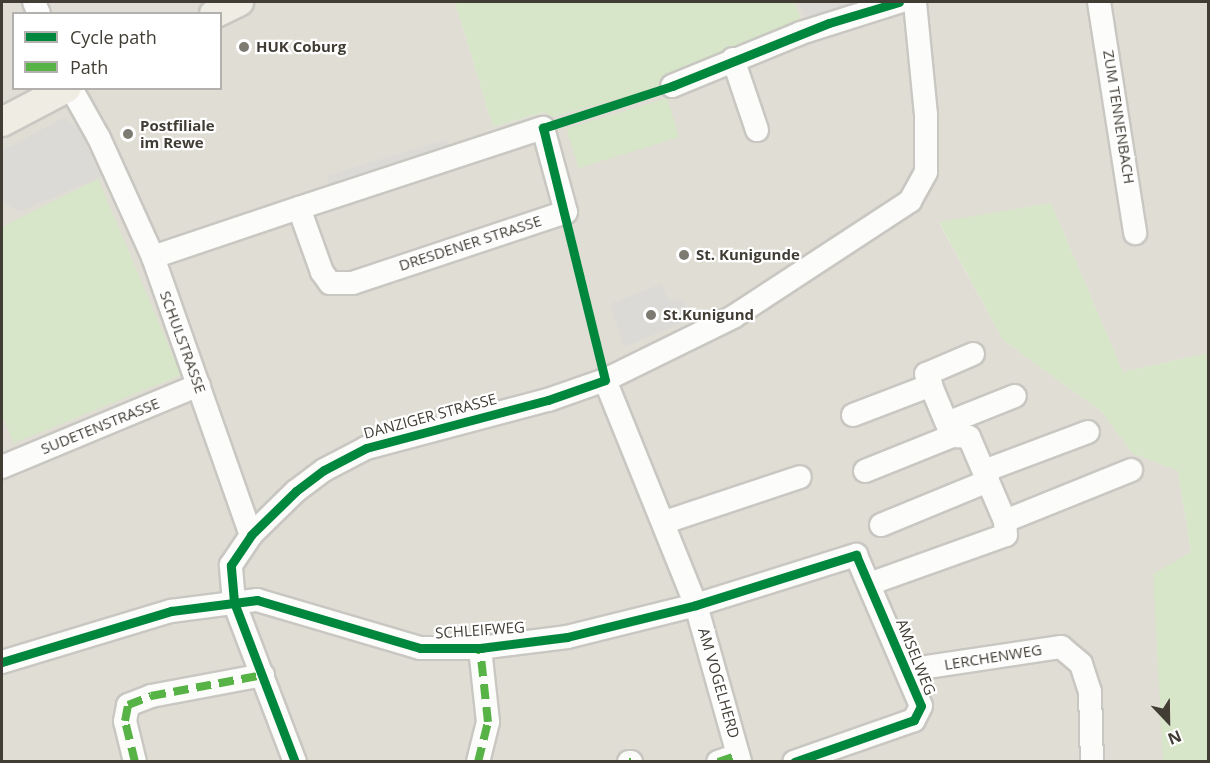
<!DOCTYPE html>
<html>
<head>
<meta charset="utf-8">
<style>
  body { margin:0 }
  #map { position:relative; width:1210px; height:763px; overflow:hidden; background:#ecebe6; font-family:"Open Sans",sans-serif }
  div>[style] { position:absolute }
  .residential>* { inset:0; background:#e0ddd4 }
  .green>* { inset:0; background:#d7e5c8; transform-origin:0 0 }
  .parking>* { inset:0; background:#dbdad6; transform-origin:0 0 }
  .roads { filter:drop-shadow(2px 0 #c9c7c2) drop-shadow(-2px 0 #c9c7c2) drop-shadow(0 2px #c9c7c2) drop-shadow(0 -2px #c9c7c2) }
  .minor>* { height:22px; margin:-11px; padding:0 11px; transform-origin:11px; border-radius:11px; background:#fcfcfb }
  .major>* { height:28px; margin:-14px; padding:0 14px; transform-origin:14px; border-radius:14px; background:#eeece3 }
  .quiet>* { height:8px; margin-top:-4px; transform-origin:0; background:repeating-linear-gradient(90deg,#57b346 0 15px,transparent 0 23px) }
  .cycleway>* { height:9px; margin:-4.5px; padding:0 4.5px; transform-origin:4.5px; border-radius:4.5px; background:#00873e }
  .dots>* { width:16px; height:16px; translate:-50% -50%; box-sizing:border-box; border:3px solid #fff; border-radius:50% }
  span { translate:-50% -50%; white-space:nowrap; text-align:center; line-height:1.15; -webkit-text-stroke:4.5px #fff; paint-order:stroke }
  .poi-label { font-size:15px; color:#413d34; font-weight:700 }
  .left { translate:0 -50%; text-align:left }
  .street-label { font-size:15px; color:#413d34 }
  .frame { position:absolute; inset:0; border:3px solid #413d34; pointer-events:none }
  .legend { position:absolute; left:12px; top:12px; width:210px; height:78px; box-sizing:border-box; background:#fff; border:2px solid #b3b1ae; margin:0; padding:8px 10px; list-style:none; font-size:18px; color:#413d34 }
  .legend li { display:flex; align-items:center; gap:12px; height:30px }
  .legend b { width:30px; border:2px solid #b3b1ae }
  .north { position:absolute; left:1138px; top:691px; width:60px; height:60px; -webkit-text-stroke:4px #fff; paint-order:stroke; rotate:158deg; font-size:16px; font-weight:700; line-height:24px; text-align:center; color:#413d34 }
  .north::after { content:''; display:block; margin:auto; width:21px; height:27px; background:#413d34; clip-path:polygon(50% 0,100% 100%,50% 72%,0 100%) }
</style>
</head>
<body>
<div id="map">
  <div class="residential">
    <div style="clip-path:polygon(evenodd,2px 2px,455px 2px,493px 127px,545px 112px,638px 93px,667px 82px,669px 74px,801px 20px,794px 2px,1208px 2px,1208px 353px,1123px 372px,1051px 203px,939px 223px,1003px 340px,1102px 412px,1132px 453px,1178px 471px,1191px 553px,1163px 730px,1163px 761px,2px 761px,2px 2px,14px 14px,220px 14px,220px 88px,14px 88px,14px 14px)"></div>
  </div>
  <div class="green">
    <div style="clip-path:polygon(455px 2px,794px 2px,801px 20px,669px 73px,667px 82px,638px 93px,553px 117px,544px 112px,493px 127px)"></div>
    <div style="left:667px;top:98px;width:41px;height:105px;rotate:73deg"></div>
    <div style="clip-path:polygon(98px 179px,181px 375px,14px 443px,2px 415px,2px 227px)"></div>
    <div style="clip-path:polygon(1051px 203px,1123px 372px,1208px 353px,1208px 761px,1163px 761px,1153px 574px,1191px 552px,1178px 471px,1132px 453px,1102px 412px,1003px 340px,939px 222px)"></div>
  </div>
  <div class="parking">
    <div style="clip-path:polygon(799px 2px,857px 2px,807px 22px)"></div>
    <div style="clip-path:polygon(63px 118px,78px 127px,101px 177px,19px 212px,2px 201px,2px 151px)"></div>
    <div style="left:447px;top:139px;width:10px;height:126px;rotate:73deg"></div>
    <div style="clip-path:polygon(661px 284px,668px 300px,684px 299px,689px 320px,624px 347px,610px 304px)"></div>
  </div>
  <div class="roads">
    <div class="minor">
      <div style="left:34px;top:2px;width:13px;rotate:67deg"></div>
      <div style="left:1099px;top:2px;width:234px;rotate:81.1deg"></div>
      <div style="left:733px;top:59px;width:75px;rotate:71.3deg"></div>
      <div style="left:672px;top:86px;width:139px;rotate:-22.3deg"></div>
      <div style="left:801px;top:33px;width:103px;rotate:-17.6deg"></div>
      <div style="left:71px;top:88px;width:57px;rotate:60.8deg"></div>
      <div style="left:99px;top:138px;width:131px;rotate:65.6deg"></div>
      <div style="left:153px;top:257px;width:295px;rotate:70.6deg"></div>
      <div style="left:153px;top:257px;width:154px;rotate:-18.6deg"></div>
      <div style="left:299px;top:208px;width:257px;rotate:-18.2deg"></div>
      <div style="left:543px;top:128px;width:87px;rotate:74.7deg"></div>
      <div style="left:566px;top:212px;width:225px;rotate:161.6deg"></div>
      <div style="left:352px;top:283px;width:22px;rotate:180deg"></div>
      <div style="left:330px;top:283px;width:14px;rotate:-126deg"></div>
      <div style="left:322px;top:272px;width:68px;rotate:-109.8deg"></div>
      <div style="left:973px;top:354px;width:51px;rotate:156.9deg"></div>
      <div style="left:926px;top:374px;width:67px;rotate:67.2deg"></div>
      <div style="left:952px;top:436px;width:17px;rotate:3deg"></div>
      <div style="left:969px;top:437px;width:91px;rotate:66.8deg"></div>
      <div style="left:605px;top:380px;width:243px;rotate:68deg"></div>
      <div style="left:696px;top:605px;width:163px;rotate:74.3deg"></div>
      <div style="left:853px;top:415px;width:84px;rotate:-21deg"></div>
      <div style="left:947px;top:423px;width:73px;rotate:-21.7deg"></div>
      <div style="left:2px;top:467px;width:213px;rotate:-22.6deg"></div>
      <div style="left:865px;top:471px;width:94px;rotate:-21.9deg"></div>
      <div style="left:984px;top:471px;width:111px;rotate:-20.6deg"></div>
      <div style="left:665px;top:522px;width:142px;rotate:-18.4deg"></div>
      <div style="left:881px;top:525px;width:116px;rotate:-22.4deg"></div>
      <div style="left:869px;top:584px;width:145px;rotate:-19.7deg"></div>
      <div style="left:1006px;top:535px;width:14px;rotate:-94deg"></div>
      <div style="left:1005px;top:521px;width:136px;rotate:-22deg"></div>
      <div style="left:2px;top:662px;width:177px;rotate:-16.8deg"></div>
      <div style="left:171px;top:611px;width:87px;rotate:-7.3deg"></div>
      <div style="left:257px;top:600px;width:170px;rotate:16.4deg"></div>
      <div style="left:420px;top:648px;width:60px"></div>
      <div style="left:480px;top:648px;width:88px;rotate:-7.2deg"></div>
      <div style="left:567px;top:637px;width:133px;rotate:-13.9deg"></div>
      <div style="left:696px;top:605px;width:168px;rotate:-17.4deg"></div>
      <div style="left:856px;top:555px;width:164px;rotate:66.7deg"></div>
      <div style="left:921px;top:706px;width:16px;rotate:117deg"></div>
      <div style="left:914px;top:720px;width:127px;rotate:160.7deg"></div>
      <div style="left:907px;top:670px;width:156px;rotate:-8.5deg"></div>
      <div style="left:1061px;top:647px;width:26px;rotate:40deg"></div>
      <div style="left:1081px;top:664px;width:29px;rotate:72deg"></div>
      <div style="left:1090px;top:692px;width:70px;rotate:88.4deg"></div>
      <div style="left:135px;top:762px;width:42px;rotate:-103.7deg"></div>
      <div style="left:125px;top:721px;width:16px;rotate:-79deg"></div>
      <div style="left:128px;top:705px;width:25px;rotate:-21deg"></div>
      <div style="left:151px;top:696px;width:114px;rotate:-10.6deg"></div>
      <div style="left:295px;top:762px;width:171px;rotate:-110.9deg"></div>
      <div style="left:234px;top:602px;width:37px;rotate:-95deg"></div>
      <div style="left:231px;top:565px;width:36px;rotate:-56deg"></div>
      <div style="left:251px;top:535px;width:63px;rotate:-44.4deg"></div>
      <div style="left:296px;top:491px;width:35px;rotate:-37deg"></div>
      <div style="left:324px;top:470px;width:47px;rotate:-27.6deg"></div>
      <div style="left:366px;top:448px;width:188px;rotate:-14.8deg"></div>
      <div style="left:548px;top:400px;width:60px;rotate:-19.3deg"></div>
      <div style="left:605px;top:380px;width:143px;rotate:-26.2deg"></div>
      <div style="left:733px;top:317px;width:212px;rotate:-33.2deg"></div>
      <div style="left:910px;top:201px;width:33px;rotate:-61deg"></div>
      <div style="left:926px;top:172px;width:57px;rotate:-90deg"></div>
      <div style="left:926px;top:115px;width:114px;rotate:-95.6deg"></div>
      <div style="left:478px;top:762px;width:41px;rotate:-76deg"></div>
      <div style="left:488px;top:722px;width:74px;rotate:-96.2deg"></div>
      <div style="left:629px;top:762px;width:2px"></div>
      <div style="left:718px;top:762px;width:21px;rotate:-19deg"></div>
    </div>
    <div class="major">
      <div style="left:214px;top:14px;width:28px;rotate:-26deg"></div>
      <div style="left:2px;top:122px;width:73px;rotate:-27.6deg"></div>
    </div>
  </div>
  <div class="quiet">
    <div style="left:135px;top:762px;width:42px;rotate:-103.7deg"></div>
    <div style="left:125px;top:721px;width:16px;rotate:-79deg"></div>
    <div style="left:128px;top:705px;width:25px;rotate:-21deg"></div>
    <div style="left:151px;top:696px;width:114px;rotate:-10.6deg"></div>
    <div style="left:478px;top:762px;width:41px;rotate:-76deg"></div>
    <div style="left:488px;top:722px;width:74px;rotate:-96.2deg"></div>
    <div style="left:629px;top:762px;width:2px"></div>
    <div style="left:718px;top:762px;width:21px;rotate:-19deg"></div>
  </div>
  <div class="cycleway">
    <div style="left:2px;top:662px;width:177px;rotate:-16.8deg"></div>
    <div style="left:171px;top:611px;width:87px;rotate:-7.3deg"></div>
    <div style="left:257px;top:600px;width:170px;rotate:16.4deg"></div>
    <div style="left:420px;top:648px;width:60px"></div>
    <div style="left:480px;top:648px;width:88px;rotate:-7.2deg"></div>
    <div style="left:567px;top:637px;width:133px;rotate:-13.9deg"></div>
    <div style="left:696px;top:605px;width:168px;rotate:-17.4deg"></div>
    <div style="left:856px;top:555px;width:164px;rotate:66.7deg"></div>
    <div style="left:921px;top:706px;width:16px;rotate:117deg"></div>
    <div style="left:914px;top:720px;width:127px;rotate:160.7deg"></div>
    <div style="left:295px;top:762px;width:171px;rotate:-110.9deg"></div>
    <div style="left:234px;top:602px;width:37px;rotate:-95deg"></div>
    <div style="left:231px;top:565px;width:36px;rotate:-56deg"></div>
    <div style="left:251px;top:535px;width:63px;rotate:-44.4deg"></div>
    <div style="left:296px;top:491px;width:35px;rotate:-37deg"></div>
    <div style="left:324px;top:470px;width:47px;rotate:-27.6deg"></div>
    <div style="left:366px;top:448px;width:188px;rotate:-14.8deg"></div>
    <div style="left:548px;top:400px;width:60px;rotate:-19.3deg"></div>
    <div style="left:605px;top:380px;width:260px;rotate:-103.8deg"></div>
    <div style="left:543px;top:128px;width:136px;rotate:-18deg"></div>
    <div style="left:672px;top:86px;width:169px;rotate:-21.9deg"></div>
    <div style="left:829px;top:23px;width:73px;rotate:-16.7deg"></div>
  </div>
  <div class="dots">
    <div style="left:244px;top:47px;background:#7d7a72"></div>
    <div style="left:128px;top:134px;background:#7d7a72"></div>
    <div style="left:684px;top:255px;background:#7d7a72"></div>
    <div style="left:651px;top:315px;background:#7d7a72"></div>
  </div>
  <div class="poi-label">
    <span class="left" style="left:256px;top:47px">HUK Coburg</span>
    <span class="left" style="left:140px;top:134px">Postfiliale<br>im Rewe</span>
    <span class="left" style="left:696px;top:255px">St. Kunigunde</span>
    <span class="left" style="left:663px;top:315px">St.Kunigund</span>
  </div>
  <div class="street-label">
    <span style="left:1119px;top:117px;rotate:81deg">ZUM TENNENBACH</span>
    <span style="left:470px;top:243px;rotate:-18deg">DRESDENER STRASSE</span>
    <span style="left:183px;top:342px;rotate:70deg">SCHULSTRASSE</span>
    <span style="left:430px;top:416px;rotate:-15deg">DANZIGER STRASSE</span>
    <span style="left:100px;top:426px;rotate:-22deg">SUDETENSTRASSE</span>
    <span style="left:480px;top:630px;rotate:-4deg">SCHLEIFWEG</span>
    <span style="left:916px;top:657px;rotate:68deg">AMSELWEG</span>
    <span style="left:993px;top:657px;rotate:-9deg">LERCHENWEG</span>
    <span style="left:719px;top:683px;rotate:74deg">AM VOGELHERD</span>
  </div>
  <div class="frame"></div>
  <ul class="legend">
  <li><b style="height:8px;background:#00873e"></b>Cycle path</li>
  <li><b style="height:8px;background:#57b346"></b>Path</li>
  </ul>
  <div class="north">N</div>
</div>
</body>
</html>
